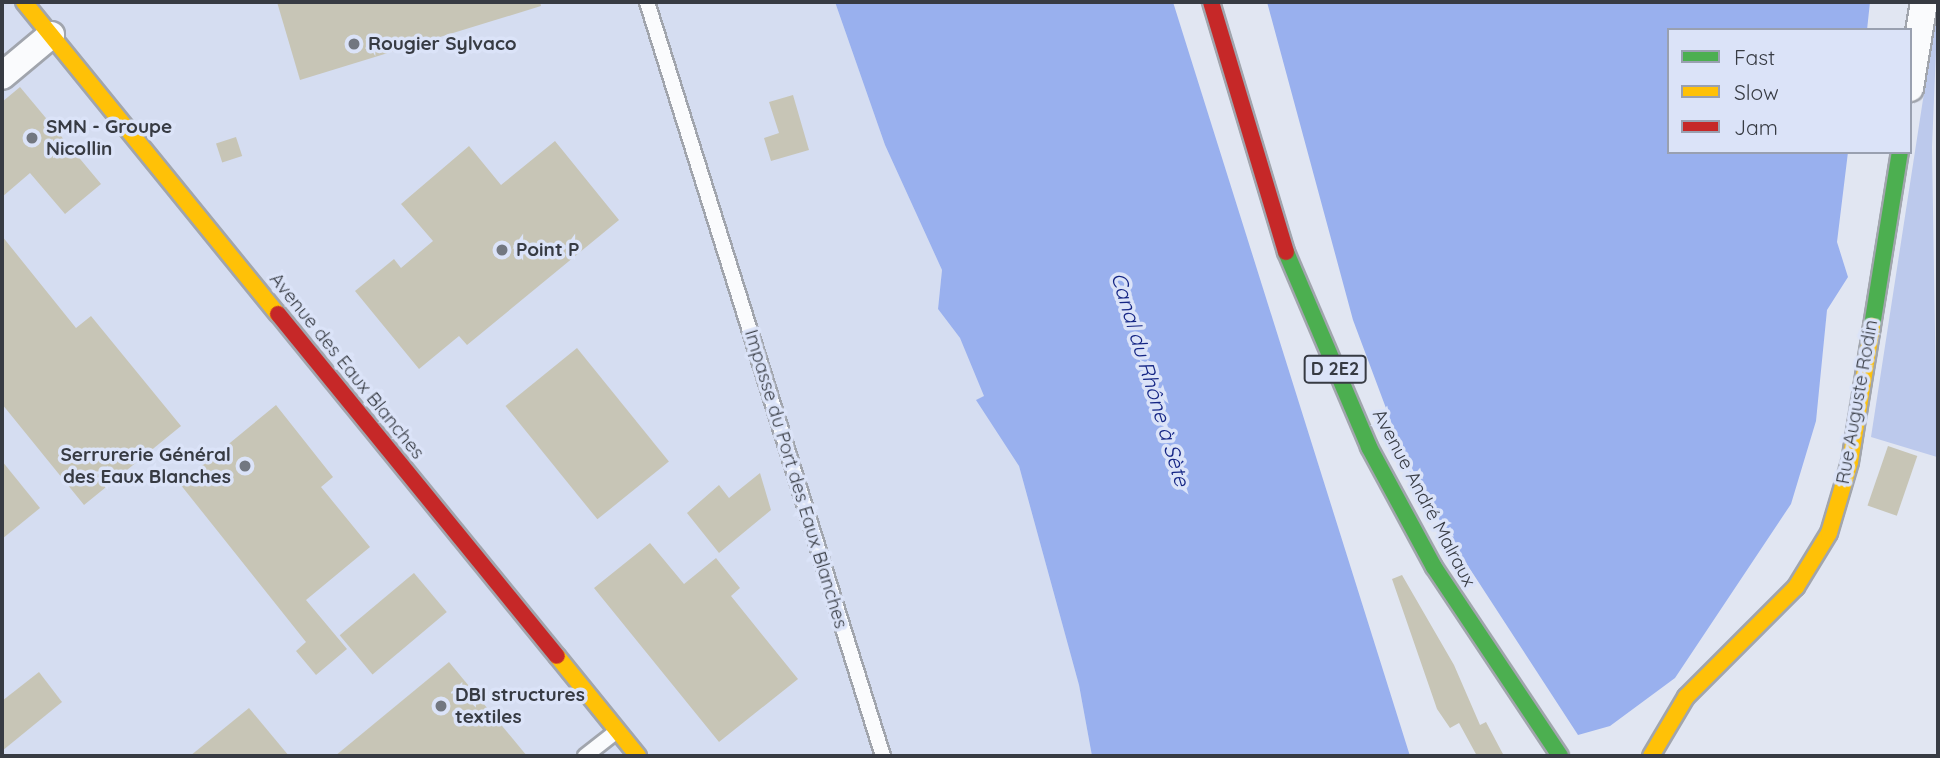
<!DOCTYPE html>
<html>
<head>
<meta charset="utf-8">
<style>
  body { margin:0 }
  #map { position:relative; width:1940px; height:758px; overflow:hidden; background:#e1e6f2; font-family:Quicksand,sans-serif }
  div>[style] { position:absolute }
  .built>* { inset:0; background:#d5ddf1 }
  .green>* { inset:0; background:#bcc9ec }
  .water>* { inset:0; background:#99b0ee }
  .building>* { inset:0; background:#c7c5b6; transform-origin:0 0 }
  .roads { filter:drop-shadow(2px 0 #a1a5ad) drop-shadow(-2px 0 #a1a5ad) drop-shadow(0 2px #a1a5ad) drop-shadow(0 -2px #a1a5ad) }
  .lane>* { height:14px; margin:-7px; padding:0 7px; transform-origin:7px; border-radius:7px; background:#fafbfd }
  .street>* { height:26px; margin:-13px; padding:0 13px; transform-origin:13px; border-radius:13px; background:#fafbfd }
  .fast>* { height:16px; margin:-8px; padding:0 8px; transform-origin:8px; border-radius:8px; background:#4caf50 }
  .slow>* { height:16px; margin:-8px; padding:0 8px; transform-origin:8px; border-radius:8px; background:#ffc107 }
  .jam>* { height:16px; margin:-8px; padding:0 8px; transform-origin:8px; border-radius:8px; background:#c62828 }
  .dots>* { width:19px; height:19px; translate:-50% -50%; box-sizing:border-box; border:4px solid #dbe3f8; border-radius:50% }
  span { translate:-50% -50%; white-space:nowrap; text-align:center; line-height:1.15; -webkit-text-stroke:7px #dbe3f8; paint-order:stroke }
  .shield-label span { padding:2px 5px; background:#dbe3f8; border:2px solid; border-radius:5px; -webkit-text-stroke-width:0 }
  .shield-label { font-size:18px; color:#373b43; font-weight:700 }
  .poi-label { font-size:19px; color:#373b43; font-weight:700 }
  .left { translate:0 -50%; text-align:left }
  .right { translate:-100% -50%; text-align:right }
  .street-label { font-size:19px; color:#373b43 }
  .water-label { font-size:21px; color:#142584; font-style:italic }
  .frame { position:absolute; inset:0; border:4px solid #373b43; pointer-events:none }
  .legend { position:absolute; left:1667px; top:28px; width:245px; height:126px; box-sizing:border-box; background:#dbe3f8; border:2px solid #99a0b0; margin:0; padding:9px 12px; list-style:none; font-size:21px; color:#373b43 }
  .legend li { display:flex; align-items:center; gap:14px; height:35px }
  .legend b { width:35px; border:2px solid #99a0b0 }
</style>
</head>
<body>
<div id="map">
  <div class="built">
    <div style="clip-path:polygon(2px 2px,835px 2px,885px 145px,942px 270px,938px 309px,960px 338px,1019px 466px,1079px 685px,1092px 756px,2px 756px)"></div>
  </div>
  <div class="green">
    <div style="clip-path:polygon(1938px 2px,1932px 147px,1937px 457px,1871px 437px)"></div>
  </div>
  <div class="water">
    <div style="clip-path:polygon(835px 2px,1173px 2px,1410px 756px,1092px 756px,1079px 685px,1019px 466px,976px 400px,984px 396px,960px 338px,938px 309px,942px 270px,885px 145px)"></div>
    <div style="clip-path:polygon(1267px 2px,1870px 2px,1867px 30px,1669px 30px,1669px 152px,1848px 152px,1837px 242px,1848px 277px,1827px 310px,1816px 421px,1791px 504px,1675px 678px,1610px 726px,1578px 735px,1414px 483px,1353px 320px)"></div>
  </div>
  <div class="building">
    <div style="clip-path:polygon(277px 2px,540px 2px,541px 6px,300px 80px)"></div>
    <div style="clip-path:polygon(20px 87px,101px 184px,65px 214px,30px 173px,2px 197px,2px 102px)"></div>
    <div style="clip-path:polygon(793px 95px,809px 150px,771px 161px,764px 138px,779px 133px,769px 102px)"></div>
    <div style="left:236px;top:137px;width:20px;height:21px;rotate:72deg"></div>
    <div style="clip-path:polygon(555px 141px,619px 220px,467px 345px,459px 336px,419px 369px,355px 291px,394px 259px,401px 268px,433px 241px,401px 204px,469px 146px,501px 185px)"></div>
    <div style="clip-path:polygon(2px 236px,76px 328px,91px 316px,181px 426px,84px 505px,2px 404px)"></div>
    <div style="left:577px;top:348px;width:146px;height:92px;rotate:51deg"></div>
    <div style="clip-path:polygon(276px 405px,333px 477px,321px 487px,370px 547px,306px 600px,347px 649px,316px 675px,296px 651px,306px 642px,180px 484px)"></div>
    <div style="left:1888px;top:446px;width:31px;height:63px;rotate:19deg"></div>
    <div style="clip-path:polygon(2px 461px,40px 508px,2px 539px)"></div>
    <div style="clip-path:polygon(760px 473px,771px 510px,719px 553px,687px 513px,719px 485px,729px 498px)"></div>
    <div style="clip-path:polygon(650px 543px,684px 584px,716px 558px,740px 588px,731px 596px,798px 679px,719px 742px,594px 588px)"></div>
    <div style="left:414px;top:573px;width:51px;height:97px;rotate:50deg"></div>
    <div style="clip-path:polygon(1402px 575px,1454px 665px,1480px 725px,1486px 722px,1504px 756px,1477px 756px,1459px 723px,1450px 728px,1437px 709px,1392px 579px)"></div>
    <div style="clip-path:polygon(449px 662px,527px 756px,335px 756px)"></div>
    <div style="clip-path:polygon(39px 672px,62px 702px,2px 751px,2px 701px)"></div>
    <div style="clip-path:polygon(249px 708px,289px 756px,190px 756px)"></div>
  </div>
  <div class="roads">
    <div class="lane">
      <div style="left:647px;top:2px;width:790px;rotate:72.62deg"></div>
      <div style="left:585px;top:756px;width:41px;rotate:-38deg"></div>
    </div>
    <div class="street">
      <div style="left:2px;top:76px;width:64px;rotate:-39.9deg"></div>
      <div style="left:1910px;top:88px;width:87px;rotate:-80.8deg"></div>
    </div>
    <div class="fast">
      <div style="left:1286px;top:252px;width:212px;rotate:66.9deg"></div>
      <div style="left:1369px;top:447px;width:136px;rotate:61.6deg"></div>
      <div style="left:1434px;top:567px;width:227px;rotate:56.3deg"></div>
      <div style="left:1872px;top:326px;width:176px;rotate:-80.9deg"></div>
    </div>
    <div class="slow">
      <div style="left:24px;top:2px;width:402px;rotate:50.9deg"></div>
      <div style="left:557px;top:656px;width:129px;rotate:51deg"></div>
      <div style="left:1651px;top:756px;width:69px;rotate:-59.3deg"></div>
      <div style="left:1686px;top:697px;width:156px;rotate:-45deg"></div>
      <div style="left:1796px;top:587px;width:63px;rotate:-58.6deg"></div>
      <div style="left:1829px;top:533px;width:74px;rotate:-73.5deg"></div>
      <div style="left:1850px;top:462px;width:138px;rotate:-80.8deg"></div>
    </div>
    <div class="jam">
      <div style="left:1211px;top:2px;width:261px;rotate:73.3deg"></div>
      <div style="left:278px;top:314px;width:441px;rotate:50.8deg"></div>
    </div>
  </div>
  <div class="dots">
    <div style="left:354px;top:44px;background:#727780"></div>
    <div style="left:32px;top:138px;background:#727780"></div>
    <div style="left:502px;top:250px;background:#727780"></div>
    <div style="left:245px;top:466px;background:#727780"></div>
    <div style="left:441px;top:706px;background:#727780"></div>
  </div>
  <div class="shield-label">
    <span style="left:1335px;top:369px">D 2E2</span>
  </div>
  <div class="poi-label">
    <span class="left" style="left:368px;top:44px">Rougier Sylvaco</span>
    <span class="left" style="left:46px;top:138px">SMN - Groupe<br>Nicollin</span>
    <span class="left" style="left:516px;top:250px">Point P</span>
    <span class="right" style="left:231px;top:466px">Serrurerie Général<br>des Eaux Blanches</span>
    <span class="left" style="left:455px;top:706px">DBI structures<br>textiles</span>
  </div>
  <div class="street-label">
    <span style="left:347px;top:366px;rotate:51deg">Avenue des Eaux Blanches</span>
    <span style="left:1857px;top:402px;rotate:-80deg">Rue Auguste Rodin</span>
    <span style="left:796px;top:479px;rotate:73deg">Impasse du Port des Eaux Blanches</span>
    <span style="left:1424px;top:498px;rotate:62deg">Avenue André Malraux</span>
  </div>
  <div class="water-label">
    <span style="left:1151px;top:379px;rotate:73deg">Canal du Rhône à Sète</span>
  </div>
  <div class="frame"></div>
  <ul class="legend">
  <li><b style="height:9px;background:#4caf50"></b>Fast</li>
  <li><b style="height:9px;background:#ffc107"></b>Slow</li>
  <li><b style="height:9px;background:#c62828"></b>Jam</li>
  </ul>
</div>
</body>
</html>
